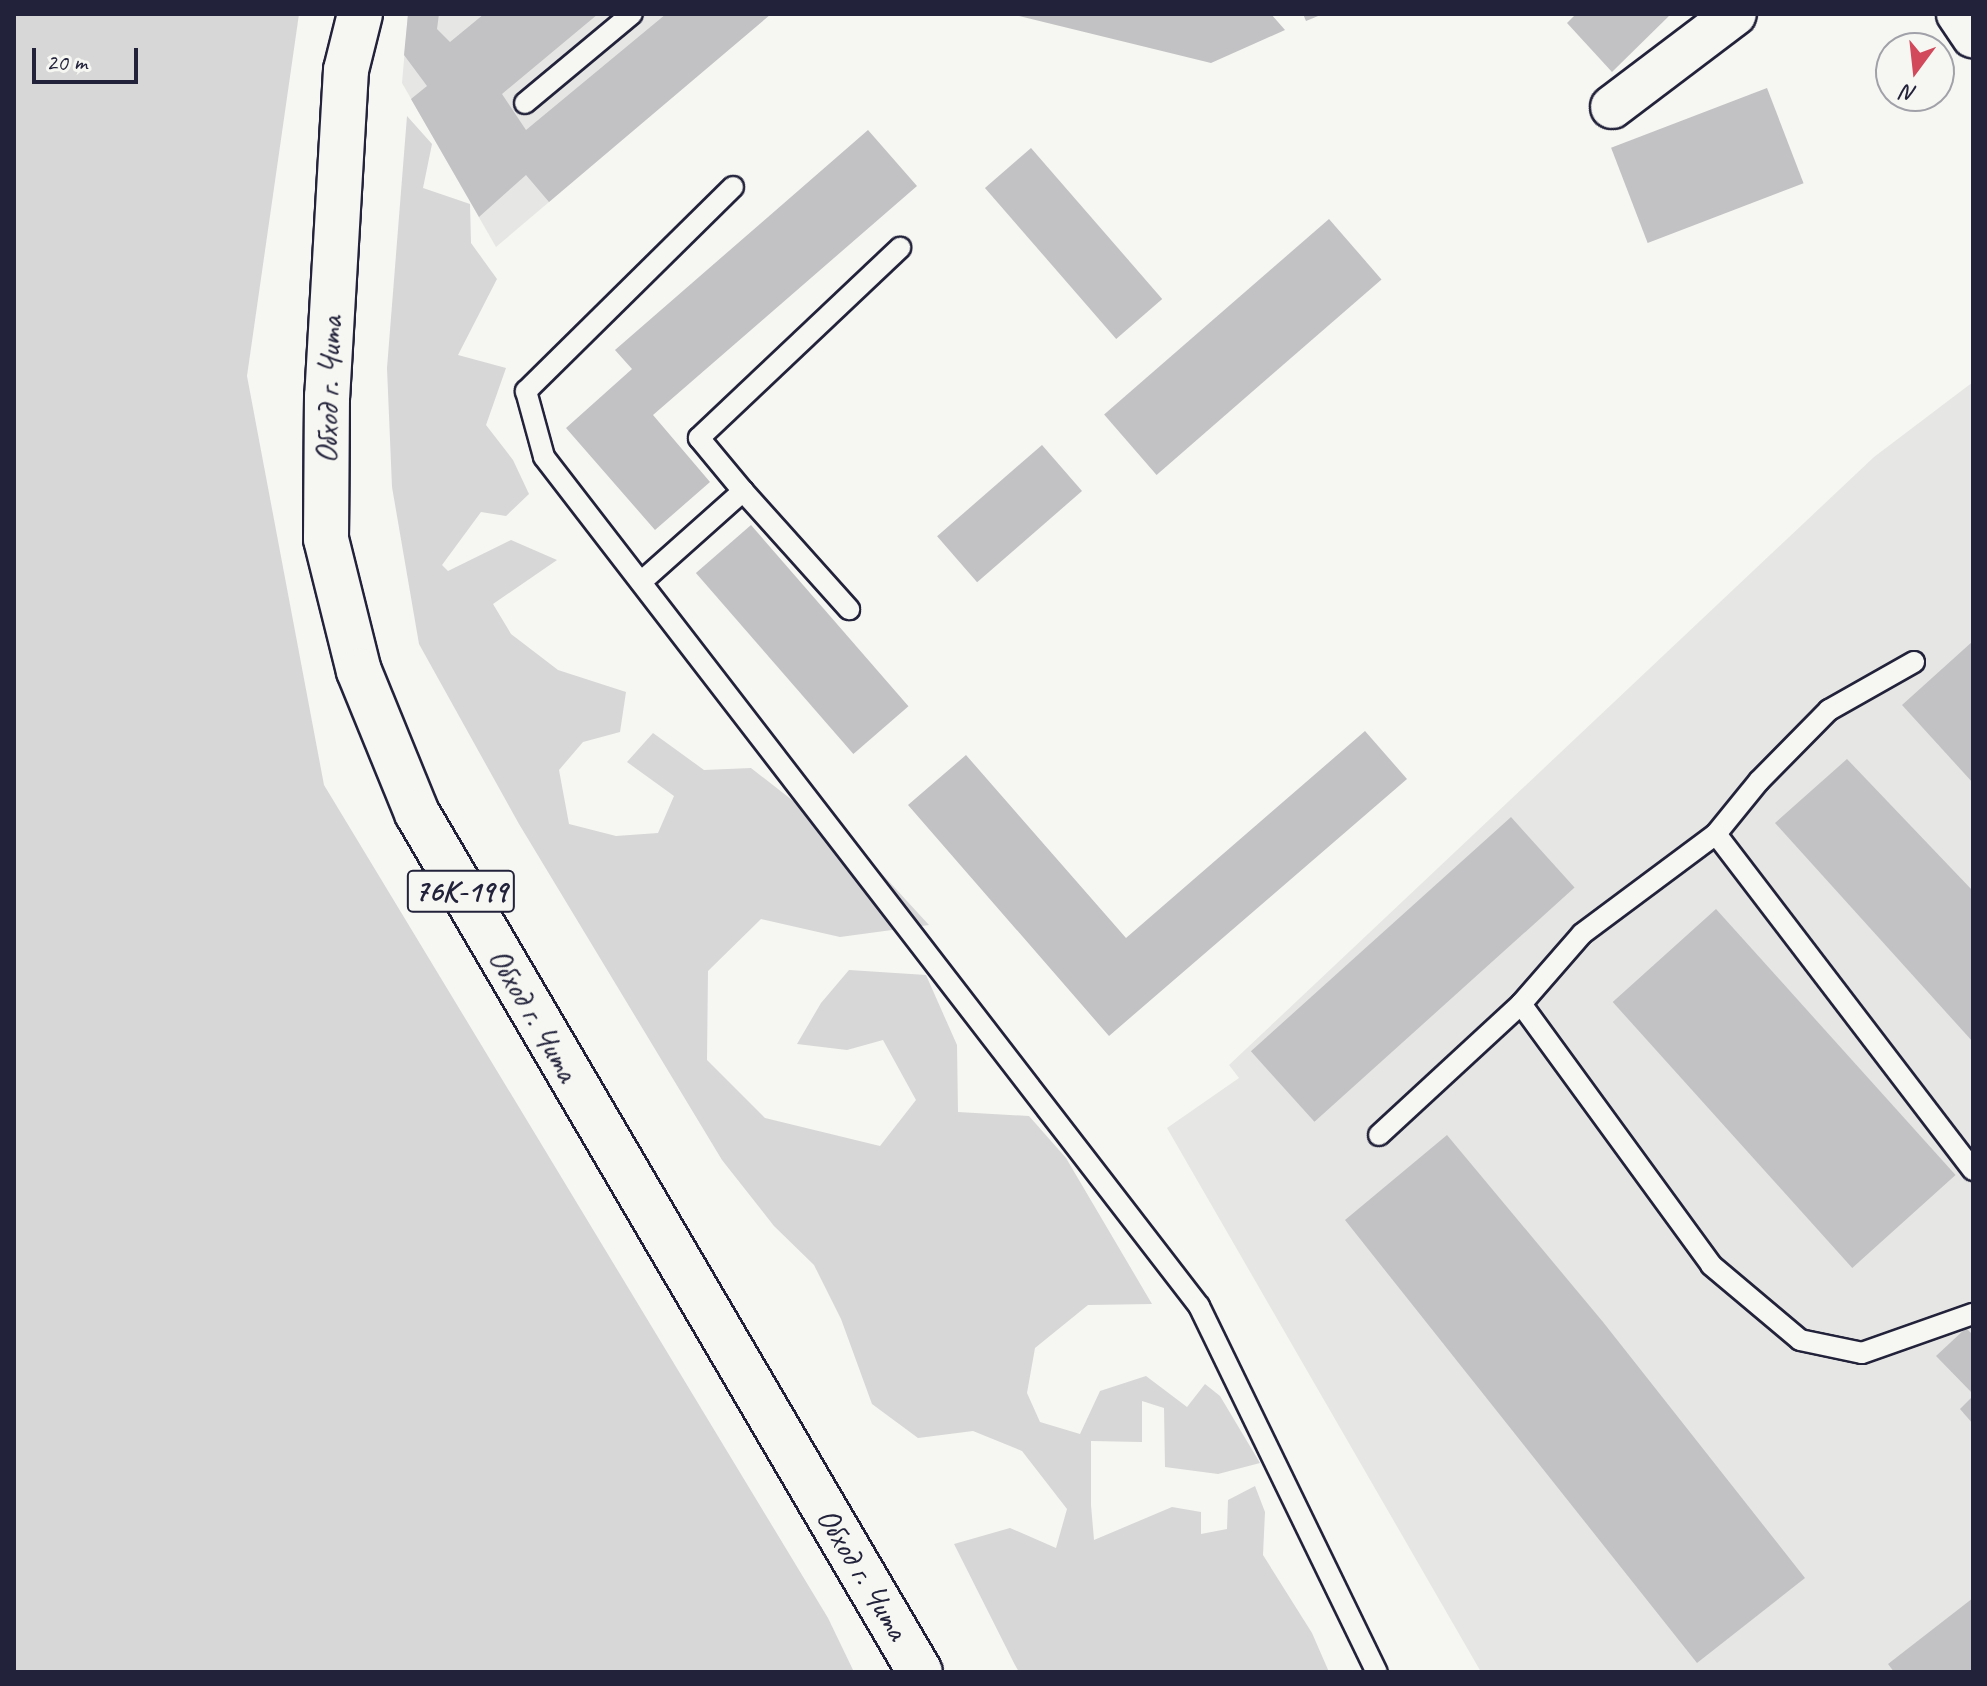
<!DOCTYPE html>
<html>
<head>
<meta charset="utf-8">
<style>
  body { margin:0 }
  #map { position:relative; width:1987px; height:1686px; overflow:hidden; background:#f6f6f2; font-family:Caveat,sans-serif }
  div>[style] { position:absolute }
  .built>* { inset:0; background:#e6e6e4 }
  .green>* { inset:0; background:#d7d7d7 }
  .building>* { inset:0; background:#c2c2c4; transform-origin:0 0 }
  .roads { filter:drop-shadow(2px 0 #22223b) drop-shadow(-2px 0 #22223b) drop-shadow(0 2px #22223b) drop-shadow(0 -2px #22223b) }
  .lane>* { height:20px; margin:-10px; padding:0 10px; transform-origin:10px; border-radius:10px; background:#f6f6f2 }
  .street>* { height:42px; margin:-21px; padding:0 21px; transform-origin:21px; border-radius:21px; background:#f6f6f2 }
  .highway>* { height:44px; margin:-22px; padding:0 22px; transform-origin:22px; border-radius:22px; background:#f6f6f2 }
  span { translate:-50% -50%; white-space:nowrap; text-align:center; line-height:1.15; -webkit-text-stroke:8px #f6f6f2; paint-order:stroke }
  .shield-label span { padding:2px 6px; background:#f6f6f2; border:2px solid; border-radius:6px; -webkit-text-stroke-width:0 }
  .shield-label { font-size:30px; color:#22223b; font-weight:700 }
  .street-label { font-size:32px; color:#22223b }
  .frame { position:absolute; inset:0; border:16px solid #22223b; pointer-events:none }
  .north { position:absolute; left:1875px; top:32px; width:80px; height:80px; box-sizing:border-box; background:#f6f6f2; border:2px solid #a1a1a9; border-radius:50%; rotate:195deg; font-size:22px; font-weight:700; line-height:32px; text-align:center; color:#22223b }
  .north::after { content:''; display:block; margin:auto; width:28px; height:36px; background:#d1495b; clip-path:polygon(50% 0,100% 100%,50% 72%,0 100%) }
  .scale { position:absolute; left:32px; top:48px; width:106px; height:36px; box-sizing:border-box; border:4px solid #22223b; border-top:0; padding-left:10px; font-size:24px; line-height:28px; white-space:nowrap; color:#22223b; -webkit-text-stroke:6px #f6f6f2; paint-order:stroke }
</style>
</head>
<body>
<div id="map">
  <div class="built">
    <div style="clip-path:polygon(408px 14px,771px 14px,496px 247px,402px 83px)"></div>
    <div style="clip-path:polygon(1973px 382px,1973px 1672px,1481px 1672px,1167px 1128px,1239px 1078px,1229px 1065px,1874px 457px)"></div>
  </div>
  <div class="green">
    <div style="clip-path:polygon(14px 14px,299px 14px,247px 376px,324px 785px,828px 1618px,854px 1672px,14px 1672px)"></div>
    <div style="clip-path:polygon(407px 116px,432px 144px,423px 188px,470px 204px,471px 243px,497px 279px,458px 355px,506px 368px,486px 425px,513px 460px,529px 494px,506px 516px,481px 512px,442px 565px,448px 571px,511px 540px,557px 560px,493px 604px,511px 634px,558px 670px,626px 692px,620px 732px,583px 742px,559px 770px,569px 824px,616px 836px,658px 833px,674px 796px,627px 762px,653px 733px,704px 770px,751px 768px,871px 862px,929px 925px,840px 937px,761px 919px,708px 971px,707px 1060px,765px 1118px,880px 1146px,916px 1100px,883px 1040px,847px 1050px,797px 1044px,821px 1003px,849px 970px,926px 975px,957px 1045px,958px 1112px,1029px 1116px,1066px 1158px,1152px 1304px,1088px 1305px,1035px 1348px,1027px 1393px,1040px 1422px,1080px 1434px,1100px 1391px,1146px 1376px,1187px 1407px,1205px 1384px,1220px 1396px,1260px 1463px,1218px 1474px,1165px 1467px,1164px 1408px,1142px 1401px,1142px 1442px,1091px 1441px,1091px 1505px,1094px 1540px,1172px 1507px,1201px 1512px,1201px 1534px,1227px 1529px,1228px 1500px,1255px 1486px,1265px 1512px,1263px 1555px,1312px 1633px,1329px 1672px,1019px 1672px,1015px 1665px,954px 1544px,1010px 1528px,1056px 1548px,1067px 1509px,1022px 1451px,973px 1431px,918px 1438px,872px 1404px,841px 1319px,814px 1265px,774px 1226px,722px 1160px,519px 824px,419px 644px,392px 487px,387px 368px)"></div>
  </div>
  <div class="building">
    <div style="clip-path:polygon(408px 14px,439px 14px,437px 29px,450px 42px,484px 14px,598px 14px,502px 94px,526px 130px,666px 14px,771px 14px,549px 202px,526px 175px,479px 217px,411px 99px,427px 86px,404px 55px)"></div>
    <div style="clip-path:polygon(1011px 14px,1271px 14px,1285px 30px,1211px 63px)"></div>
    <div style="clip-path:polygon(1303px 14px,1323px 14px,1306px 21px)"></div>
    <div style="clip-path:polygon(1576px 14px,1671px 14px,1612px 72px,1567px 23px)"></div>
    <div style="left:1767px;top:88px;width:102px;height:167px;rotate:69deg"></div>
    <div style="clip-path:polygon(868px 130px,917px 186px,653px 415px,710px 482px,655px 530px,566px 428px,632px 369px,615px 350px)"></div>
    <div style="left:1031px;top:148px;width:200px;height:61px;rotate:49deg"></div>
    <div style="left:1329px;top:219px;width:80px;height:298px;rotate:49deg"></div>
    <div style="left:1042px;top:445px;width:61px;height:139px;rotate:49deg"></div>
    <div style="left:751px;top:525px;width:240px;height:73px;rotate:49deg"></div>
    <div style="clip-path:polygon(1973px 641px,1973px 783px,1902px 705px)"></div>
    <div style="clip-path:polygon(1365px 731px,1407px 779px,1109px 1036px,908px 805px,966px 755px,1126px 938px)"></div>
    <div style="clip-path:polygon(1847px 759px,1973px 891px,1973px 1042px,1775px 823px)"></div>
    <div style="left:1511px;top:817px;width:95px;height:350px;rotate:48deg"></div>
    <div style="left:1716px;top:909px;width:358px;height:139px;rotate:48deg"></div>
    <div style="clip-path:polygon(1447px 1135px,1603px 1322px,1805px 1578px,1697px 1663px,1345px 1220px)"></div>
    <div style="clip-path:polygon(1966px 1328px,1973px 1335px,1973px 1394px,1936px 1356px)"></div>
    <div style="clip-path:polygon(1973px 1396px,1973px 1424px,1960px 1409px)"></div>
    <div style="clip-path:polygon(1973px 1598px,1973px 1672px,1894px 1672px,1888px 1664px)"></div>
  </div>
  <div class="roads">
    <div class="lane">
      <div style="left:525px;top:103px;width:139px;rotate:-39.8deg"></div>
      <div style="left:733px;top:187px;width:291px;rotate:135.4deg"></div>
      <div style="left:526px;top:391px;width:68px;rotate:74.7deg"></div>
      <div style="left:544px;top:457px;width:1072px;rotate:52.35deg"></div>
      <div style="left:1199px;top:1306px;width:407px;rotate:64.1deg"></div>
      <div style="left:743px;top:491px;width:69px;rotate:-129.7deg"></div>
      <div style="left:699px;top:438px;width:277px;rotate:-43.4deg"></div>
      <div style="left:641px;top:582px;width:137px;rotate:-41.7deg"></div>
      <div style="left:743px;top:491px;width:159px;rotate:48.1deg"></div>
      <div style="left:1914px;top:662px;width:98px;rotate:150.5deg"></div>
      <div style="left:1829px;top:710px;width:100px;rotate:134.6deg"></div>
      <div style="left:1759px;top:781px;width:68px;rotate:129.1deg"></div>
      <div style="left:1716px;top:834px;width:167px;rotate:143.3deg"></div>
      <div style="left:1582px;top:934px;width:93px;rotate:131.1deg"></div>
      <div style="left:1521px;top:1004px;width:323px;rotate:53.9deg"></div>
      <div style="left:1711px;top:1265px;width:116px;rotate:40.1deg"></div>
      <div style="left:1800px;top:1340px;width:63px;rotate:11.8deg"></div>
      <div style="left:1862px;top:1353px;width:118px;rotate:-19.4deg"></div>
      <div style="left:1716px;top:834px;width:423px;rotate:52.6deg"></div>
      <div style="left:1379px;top:1135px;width:193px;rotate:-42.7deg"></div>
    </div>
    <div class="street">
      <div style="left:1958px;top:14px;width:27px;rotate:56deg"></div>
      <div style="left:1612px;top:107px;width:154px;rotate:-37.1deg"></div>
    </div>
    <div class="highway">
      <div style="left:360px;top:14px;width:58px;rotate:104deg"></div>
      <div style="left:346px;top:70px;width:327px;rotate:93.3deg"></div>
      <div style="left:327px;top:396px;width:143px;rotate:90.4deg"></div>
      <div style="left:326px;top:539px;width:136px;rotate:76deg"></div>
      <div style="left:359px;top:671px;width:153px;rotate:67.8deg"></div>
      <div style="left:417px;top:813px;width:995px;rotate:59.65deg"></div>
    </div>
  </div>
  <div class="shield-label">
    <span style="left:461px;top:891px">76К-199</span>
  </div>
  <div class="street-label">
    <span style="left:329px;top:390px;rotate:-88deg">Обход г. Чита</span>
    <span style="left:533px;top:1015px;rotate:60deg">Обход г. Чита</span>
    <span style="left:862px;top:1574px;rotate:59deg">Обход г. Чита</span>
  </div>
  <div class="frame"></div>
  <div class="north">N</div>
  <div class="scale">20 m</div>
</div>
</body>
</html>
